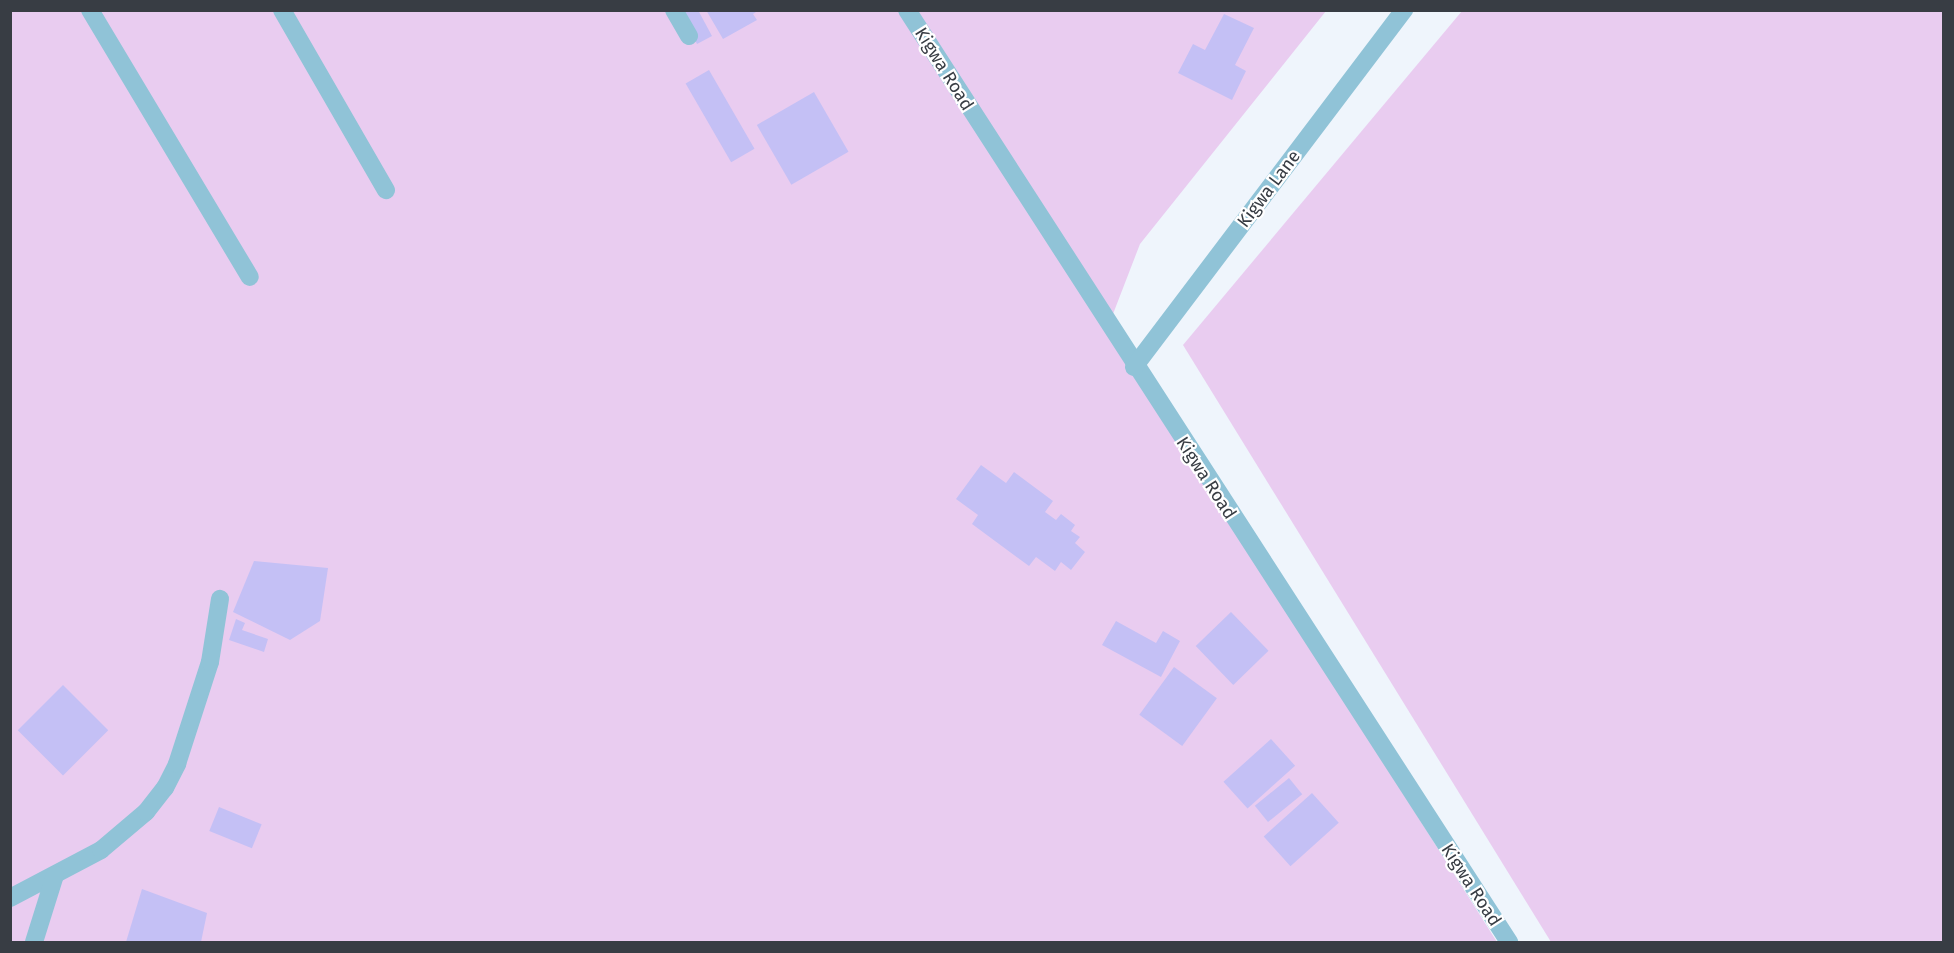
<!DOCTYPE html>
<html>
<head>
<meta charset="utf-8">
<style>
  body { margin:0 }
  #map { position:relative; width:1954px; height:953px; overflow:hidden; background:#eff5fc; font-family:"Fira Sans",sans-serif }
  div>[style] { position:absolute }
  .green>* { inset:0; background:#e9ccf0 }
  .building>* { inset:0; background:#c4c0f5; transform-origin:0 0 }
  .lane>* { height:18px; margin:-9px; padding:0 9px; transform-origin:9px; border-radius:9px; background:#90c3d7 }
  .street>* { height:18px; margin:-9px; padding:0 9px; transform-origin:9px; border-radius:9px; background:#90c3d7 }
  span { translate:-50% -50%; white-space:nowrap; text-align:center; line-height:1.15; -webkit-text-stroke:4.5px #fff; paint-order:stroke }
  .street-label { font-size:18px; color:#383d44 }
  .frame { position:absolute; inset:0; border:12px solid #383d44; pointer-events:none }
</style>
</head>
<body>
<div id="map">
  <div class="green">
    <div style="clip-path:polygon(10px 11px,1326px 11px,1140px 244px,1108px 327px,1497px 942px,11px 942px)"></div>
    <div style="clip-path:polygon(1462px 11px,1943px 11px,1943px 942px,1551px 942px,1183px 345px)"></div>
  </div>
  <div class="building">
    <div style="clip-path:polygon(679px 10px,698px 10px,712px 36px,697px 44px)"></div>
    <div style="clip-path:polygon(706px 10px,759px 10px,753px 14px,757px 20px,723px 39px)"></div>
    <div style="clip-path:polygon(1224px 14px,1254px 28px,1235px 65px,1246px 71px,1232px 100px,1178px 73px,1193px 44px,1205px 50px)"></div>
    <div style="left:709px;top:70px;width:91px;height:27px;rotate:60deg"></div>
    <div style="left:814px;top:92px;width:69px;height:66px;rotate:60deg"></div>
    <div style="clip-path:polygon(981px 465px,1006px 483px,1014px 472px,1053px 501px,1045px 512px,1056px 520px,1061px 514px,1075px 525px,1071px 531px,1080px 537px,1075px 543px,1085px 552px,1071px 570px,1061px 562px,1055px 571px,1036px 557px,1029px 566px,972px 524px,978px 515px,956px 499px)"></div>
    <div style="clip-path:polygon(254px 561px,328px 568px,320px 621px,290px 640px,233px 612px)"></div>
    <div style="left:1231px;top:612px;width:54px;height:49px;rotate:46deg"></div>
    <div style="clip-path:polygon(236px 619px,245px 623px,242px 630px,268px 639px,264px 652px,229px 640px)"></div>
    <div style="clip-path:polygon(1116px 621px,1156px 643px,1163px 631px,1180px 641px,1161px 677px,1102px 645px)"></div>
    <div style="left:1174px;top:667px;width:53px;height:59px;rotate:36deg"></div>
    <div style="left:63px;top:685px;width:64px;height:64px;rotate:45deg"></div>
    <div style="left:1271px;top:739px;width:36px;height:64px;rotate:48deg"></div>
    <div style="left:1289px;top:778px;width:21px;height:44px;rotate:51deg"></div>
    <div style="left:1312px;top:793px;width:40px;height:65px;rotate:48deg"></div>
    <div style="left:219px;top:807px;width:46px;height:26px;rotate:22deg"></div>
    <div style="clip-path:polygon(142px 889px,207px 913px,201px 942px,126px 942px)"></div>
  </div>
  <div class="lane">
    <div style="left:90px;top:10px;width:311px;rotate:59.1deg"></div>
    <div style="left:282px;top:10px;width:208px;rotate:60deg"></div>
    <div style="left:674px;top:10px;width:30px;rotate:60deg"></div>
  </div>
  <div class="street">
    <div style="left:907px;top:10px;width:1110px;rotate:57.14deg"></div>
    <div style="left:1134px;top:367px;width:448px;rotate:-52.9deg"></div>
    <div style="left:10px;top:898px;width:103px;rotate:-27.8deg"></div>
    <div style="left:101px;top:850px;width:59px;rotate:-40.2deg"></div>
    <div style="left:146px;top:812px;width:31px;rotate:-52deg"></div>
    <div style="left:165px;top:788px;width:27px;rotate:-63deg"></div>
    <div style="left:177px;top:764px;width:107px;rotate:-72.1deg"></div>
    <div style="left:210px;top:662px;width:64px;rotate:-81deg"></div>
    <div style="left:34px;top:942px;width:70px;rotate:-72.6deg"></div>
  </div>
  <div class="street-label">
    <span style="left:944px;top:69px;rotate:58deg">Kigwa Road</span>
    <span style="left:1269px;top:189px;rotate:-53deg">Kigwa Lane</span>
    <span style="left:1206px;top:478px;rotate:57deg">Kigwa Road</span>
    <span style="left:1471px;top:885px;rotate:57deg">Kigwa Road</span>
  </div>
  <div class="frame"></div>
</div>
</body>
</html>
